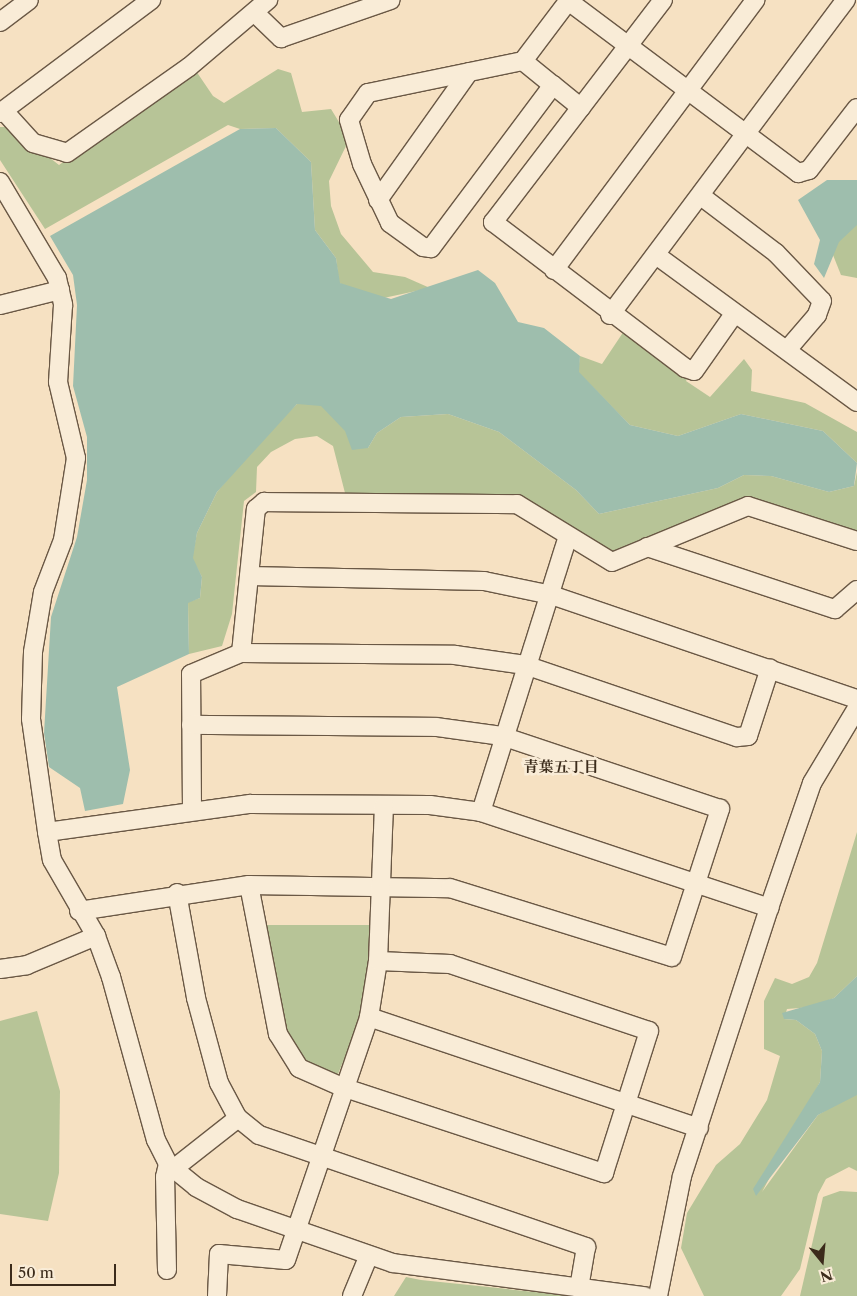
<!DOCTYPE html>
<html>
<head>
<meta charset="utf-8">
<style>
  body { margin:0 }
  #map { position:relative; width:857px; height:1296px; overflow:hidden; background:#f6e1c2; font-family:"Libre Caslon Text","Noto Serif JP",serif }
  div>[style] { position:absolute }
  .green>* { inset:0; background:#b7c497 }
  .water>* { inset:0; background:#9ebead }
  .roads { filter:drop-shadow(1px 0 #6a5845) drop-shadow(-1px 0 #6a5845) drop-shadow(0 1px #6a5845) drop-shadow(0 -1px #6a5845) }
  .minor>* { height:18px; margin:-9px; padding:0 9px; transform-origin:9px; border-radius:9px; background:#f9ecd7 }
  span { translate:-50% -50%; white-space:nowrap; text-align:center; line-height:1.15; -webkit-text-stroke:5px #f9ecd7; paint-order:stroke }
  .neighbourhood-label { font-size:15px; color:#3b2b1b; font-weight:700 }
  .north { position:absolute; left:797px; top:1236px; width:50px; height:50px; -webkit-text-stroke:4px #f9ecd7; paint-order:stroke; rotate:163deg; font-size:14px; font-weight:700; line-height:20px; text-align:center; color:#3b2b1b }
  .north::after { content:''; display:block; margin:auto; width:18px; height:22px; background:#3b2b1b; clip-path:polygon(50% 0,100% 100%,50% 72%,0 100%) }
  .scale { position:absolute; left:10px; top:1264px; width:106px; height:22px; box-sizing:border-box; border:2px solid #3b2b1b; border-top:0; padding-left:6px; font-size:15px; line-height:18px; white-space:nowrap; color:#3b2b1b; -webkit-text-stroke:4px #f9ecd7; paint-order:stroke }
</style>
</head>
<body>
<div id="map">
  <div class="green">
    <div style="clip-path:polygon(194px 68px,213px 96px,224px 103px,278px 69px,291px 73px,302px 112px,331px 109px,345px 132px,346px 146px,329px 181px,331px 206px,341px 234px,373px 272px,405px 277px,430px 288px,379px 299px,339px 283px,336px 258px,315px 230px,311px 162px,276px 128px,240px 129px,228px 125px,45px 229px,0 160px,0 127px,10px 127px,59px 165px)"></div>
    <div style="clip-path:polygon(857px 209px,857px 278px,841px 275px,831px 250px)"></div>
    <div style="clip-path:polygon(624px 331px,689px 375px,686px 381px,710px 397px,744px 359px,752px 370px,751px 391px,805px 403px,857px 432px,857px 463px,823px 431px,741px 414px,678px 436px,630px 425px,578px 372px,580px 356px,602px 364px)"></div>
    <div style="clip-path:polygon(310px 403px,321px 405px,368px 448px,377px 433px,401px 417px,448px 414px,499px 432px,576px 490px,599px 514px,718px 488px,744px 475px,771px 476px,829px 492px,854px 486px,857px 472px,857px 531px,745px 497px,611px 552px,514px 498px,345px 493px,333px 446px,317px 436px,295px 439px,271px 452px,257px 467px,256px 492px,244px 501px,232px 614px,222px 646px,189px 654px,188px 602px,200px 598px,202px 577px,192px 558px,197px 533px,217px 492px,263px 437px,297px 404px)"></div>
    <div style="clip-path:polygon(857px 832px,857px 976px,834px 998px,812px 1007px,787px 1009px,784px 1019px,796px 1020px,815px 1034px,822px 1051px,820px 1082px,762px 1192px,818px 1115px,853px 1094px,857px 1095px,857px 1171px,849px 1167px,826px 1179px,818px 1194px,800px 1269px,781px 1296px,704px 1296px,681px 1248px,687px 1213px,716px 1165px,740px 1144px,767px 1100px,780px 1056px,764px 1049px,764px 1001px,775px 978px,792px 984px,809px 977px,817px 963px)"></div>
    <div style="clip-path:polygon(264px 925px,373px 925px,361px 1018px,338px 1074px,312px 1069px,296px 1056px,286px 1034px)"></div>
    <div style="clip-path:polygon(37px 1011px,60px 1091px,59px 1173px,48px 1221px,0 1214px,0 1021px)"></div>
    <div style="clip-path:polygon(840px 1191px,857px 1192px,857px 1296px,800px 1296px,823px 1197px)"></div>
    <div style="clip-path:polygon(406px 1277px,421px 1280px,573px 1296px,394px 1296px)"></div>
  </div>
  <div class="water">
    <div style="clip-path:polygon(276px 128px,311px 162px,315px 230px,336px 258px,340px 283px,391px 299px,478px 270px,495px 283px,518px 322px,544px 328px,580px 356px,579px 372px,630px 425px,678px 436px,741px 414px,823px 431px,857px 463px,854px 486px,829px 492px,771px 476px,744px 475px,718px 488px,599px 514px,576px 490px,499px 432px,448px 414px,401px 417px,377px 433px,368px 448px,352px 450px,345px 431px,321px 406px,297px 404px,217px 492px,197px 533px,193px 558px,202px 577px,200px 598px,188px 603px,189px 654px,117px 687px,130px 770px,123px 804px,85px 811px,80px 788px,49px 767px,44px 733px,51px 617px,77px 537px,87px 480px,87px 437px,73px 386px,77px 305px,73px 275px,50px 236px,240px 129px)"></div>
    <div style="clip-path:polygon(827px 180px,857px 180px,857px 225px,839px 242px,824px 278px,814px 264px,820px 240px,798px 200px)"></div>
    <div style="clip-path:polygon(857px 976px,857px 1095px,818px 1115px,756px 1196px,753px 1189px,820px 1082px,822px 1051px,815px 1034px,796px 1020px,784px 1019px,782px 1013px,834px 998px)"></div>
  </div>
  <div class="roads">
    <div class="minor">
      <div style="left:567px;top:0;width:289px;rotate:36.8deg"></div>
      <div style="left:798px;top:173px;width:11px;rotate:-15deg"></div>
      <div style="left:809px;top:170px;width:78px;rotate:-52.3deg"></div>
      <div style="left:663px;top:0;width:280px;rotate:127.4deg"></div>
      <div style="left:493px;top:222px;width:241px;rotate:37.2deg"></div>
      <div style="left:685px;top:368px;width:9px;rotate:18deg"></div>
      <div style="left:694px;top:371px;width:70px;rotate:-54.9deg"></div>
      <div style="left:256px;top:14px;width:35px;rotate:44deg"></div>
      <div style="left:281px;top:38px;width:116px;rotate:-19.1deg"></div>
      <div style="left:0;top:22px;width:36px;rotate:-37deg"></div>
      <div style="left:523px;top:61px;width:76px;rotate:-53deg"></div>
      <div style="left:553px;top:85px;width:204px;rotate:126.8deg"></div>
      <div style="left:431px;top:248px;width:8px;rotate:-173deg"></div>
      <div style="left:423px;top:247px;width:41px;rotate:-144deg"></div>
      <div style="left:390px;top:223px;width:65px;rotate:-115.4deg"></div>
      <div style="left:362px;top:164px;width:46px;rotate:-106.5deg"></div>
      <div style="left:349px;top:120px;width:33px;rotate:-55deg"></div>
      <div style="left:368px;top:93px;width:158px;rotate:-11.7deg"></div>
      <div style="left:523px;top:61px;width:38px;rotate:39deg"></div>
      <div style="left:553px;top:85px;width:36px;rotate:39deg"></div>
      <div style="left:4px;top:111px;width:43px;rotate:47.8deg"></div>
      <div style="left:33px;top:143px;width:35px;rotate:16deg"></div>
      <div style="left:67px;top:153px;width:149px;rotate:-35.2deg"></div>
      <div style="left:189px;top:67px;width:104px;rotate:-40.3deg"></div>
      <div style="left:0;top:113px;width:189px;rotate:-36.8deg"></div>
      <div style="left:0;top:182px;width:112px;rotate:59.3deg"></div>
      <div style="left:57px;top:278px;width:28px;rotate:77deg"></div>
      <div style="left:63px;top:305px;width:77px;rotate:93.7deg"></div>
      <div style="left:58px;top:382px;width:78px;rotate:76.7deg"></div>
      <div style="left:76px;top:458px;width:83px;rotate:99deg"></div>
      <div style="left:63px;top:540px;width:56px;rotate:111deg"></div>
      <div style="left:43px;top:592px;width:61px;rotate:99.5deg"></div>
      <div style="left:33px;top:652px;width:67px;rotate:91.7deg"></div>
      <div style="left:31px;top:719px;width:114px;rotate:81.9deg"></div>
      <div style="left:47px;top:832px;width:28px;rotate:80deg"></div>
      <div style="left:52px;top:860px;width:88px;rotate:59.9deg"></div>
      <div style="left:96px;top:936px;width:44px;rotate:69.9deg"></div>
      <div style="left:111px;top:977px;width:169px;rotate:74.6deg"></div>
      <div style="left:156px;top:1140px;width:27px;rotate:63deg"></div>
      <div style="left:168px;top:1164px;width:36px;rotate:39deg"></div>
      <div style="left:196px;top:1187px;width:47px;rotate:28.2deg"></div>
      <div style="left:237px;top:1209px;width:165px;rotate:19.1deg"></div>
      <div style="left:393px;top:1263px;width:254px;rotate:7.5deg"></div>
      <div style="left:701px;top:196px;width:94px;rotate:37.2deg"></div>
      <div style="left:776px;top:253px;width:66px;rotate:46.2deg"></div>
      <div style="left:822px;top:301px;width:15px;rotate:110deg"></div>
      <div style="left:817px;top:315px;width:46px;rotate:130.6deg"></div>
      <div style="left:378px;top:200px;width:157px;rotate:-54.6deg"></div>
      <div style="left:656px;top:255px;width:249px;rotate:36.2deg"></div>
      <div style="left:554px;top:270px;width:337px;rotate:-53.3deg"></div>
      <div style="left:0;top:305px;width:62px;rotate:-14deg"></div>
      <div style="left:610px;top:315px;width:394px;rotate:-53.2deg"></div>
      <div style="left:647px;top:547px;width:198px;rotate:18.3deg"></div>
      <div style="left:835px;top:609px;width:29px;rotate:-41deg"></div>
      <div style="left:249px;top:576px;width:235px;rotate:1.2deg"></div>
      <div style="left:484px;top:581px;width:68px;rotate:11.8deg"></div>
      <div style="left:551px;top:595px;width:323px;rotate:18.8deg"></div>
      <div style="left:241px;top:653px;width:145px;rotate:-84.1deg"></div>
      <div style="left:256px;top:509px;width:11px;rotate:-41deg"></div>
      <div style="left:264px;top:502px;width:253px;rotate:0.5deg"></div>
      <div style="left:517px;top:504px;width:111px;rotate:31.4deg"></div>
      <div style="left:612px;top:562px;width:147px;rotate:-22.4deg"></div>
      <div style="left:748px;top:506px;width:114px;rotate:17.8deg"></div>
      <div style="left:192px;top:811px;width:137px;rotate:-90.4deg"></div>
      <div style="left:191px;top:674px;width:54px;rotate:-22.8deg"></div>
      <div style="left:241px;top:653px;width:214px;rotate:0.5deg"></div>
      <div style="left:455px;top:655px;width:71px;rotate:8.1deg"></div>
      <div style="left:525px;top:665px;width:224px;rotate:18.8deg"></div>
      <div style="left:737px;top:737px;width:11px;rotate:-5deg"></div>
      <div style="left:748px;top:736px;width:71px;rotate:-72.1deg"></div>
      <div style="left:481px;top:812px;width:289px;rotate:-72.5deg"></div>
      <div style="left:47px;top:832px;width:205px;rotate:-7.9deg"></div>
      <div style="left:250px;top:804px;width:180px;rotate:0.3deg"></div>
      <div style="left:430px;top:805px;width:51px;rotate:7.8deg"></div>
      <div style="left:481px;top:812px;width:304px;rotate:18.4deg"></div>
      <div style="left:249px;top:885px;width:152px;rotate:79deg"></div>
      <div style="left:278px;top:1034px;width:40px;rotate:58deg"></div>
      <div style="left:299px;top:1068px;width:47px;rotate:23.8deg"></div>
      <div style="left:342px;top:1087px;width:276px;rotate:18.2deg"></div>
      <div style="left:604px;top:1173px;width:149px;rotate:-72.4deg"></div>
      <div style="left:649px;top:1031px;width:210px;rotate:-161.4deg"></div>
      <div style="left:450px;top:964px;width:72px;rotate:-177.6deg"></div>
      <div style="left:177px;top:893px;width:107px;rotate:79.7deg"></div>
      <div style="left:196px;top:998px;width:88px;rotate:74.9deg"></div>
      <div style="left:219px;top:1083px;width:40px;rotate:62deg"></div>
      <div style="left:238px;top:1118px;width:27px;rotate:39deg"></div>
      <div style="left:259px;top:1135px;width:346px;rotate:18.9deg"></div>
      <div style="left:586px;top:1247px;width:42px;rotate:99.7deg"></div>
      <div style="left:79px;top:911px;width:172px;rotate:-8.7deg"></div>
      <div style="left:249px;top:885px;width:201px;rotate:0.9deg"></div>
      <div style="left:450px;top:888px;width:232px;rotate:17.3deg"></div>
      <div style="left:672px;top:957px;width:156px;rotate:-72deg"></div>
      <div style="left:720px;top:809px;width:230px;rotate:-161.5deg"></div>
      <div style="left:502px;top:736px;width:67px;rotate:-172.2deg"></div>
      <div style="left:436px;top:727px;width:245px;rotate:-179.5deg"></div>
      <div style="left:0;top:969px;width:27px;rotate:-8deg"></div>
      <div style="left:27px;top:965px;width:75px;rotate:-22.8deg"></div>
      <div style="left:369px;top:1017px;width:348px;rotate:18.6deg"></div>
      <div style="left:172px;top:1170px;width:84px;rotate:-38.2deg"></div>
      <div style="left:167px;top:1270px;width:93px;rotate:-91.2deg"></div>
      <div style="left:165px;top:1177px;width:13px;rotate:-77deg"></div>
      <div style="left:217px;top:1296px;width:42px;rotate:-87.3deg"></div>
      <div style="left:219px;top:1254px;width:67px;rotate:5.1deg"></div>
      <div style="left:286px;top:1260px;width:257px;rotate:-71.1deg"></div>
      <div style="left:369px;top:1017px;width:57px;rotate:-80.9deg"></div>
      <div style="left:378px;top:961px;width:156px;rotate:-87.8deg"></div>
      <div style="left:352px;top:1296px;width:44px;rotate:-67.5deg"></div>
      <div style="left:658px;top:1296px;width:122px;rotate:-78.7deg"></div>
      <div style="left:682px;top:1176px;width:282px;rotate:-72deg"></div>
      <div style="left:769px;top:908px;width:132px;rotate:-71deg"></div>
      <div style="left:812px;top:783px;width:87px;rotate:-59deg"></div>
    </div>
  </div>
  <div class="neighbourhood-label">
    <span style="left:561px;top:767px">青葉五丁目</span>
  </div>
  <div class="north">N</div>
  <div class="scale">50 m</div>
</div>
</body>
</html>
